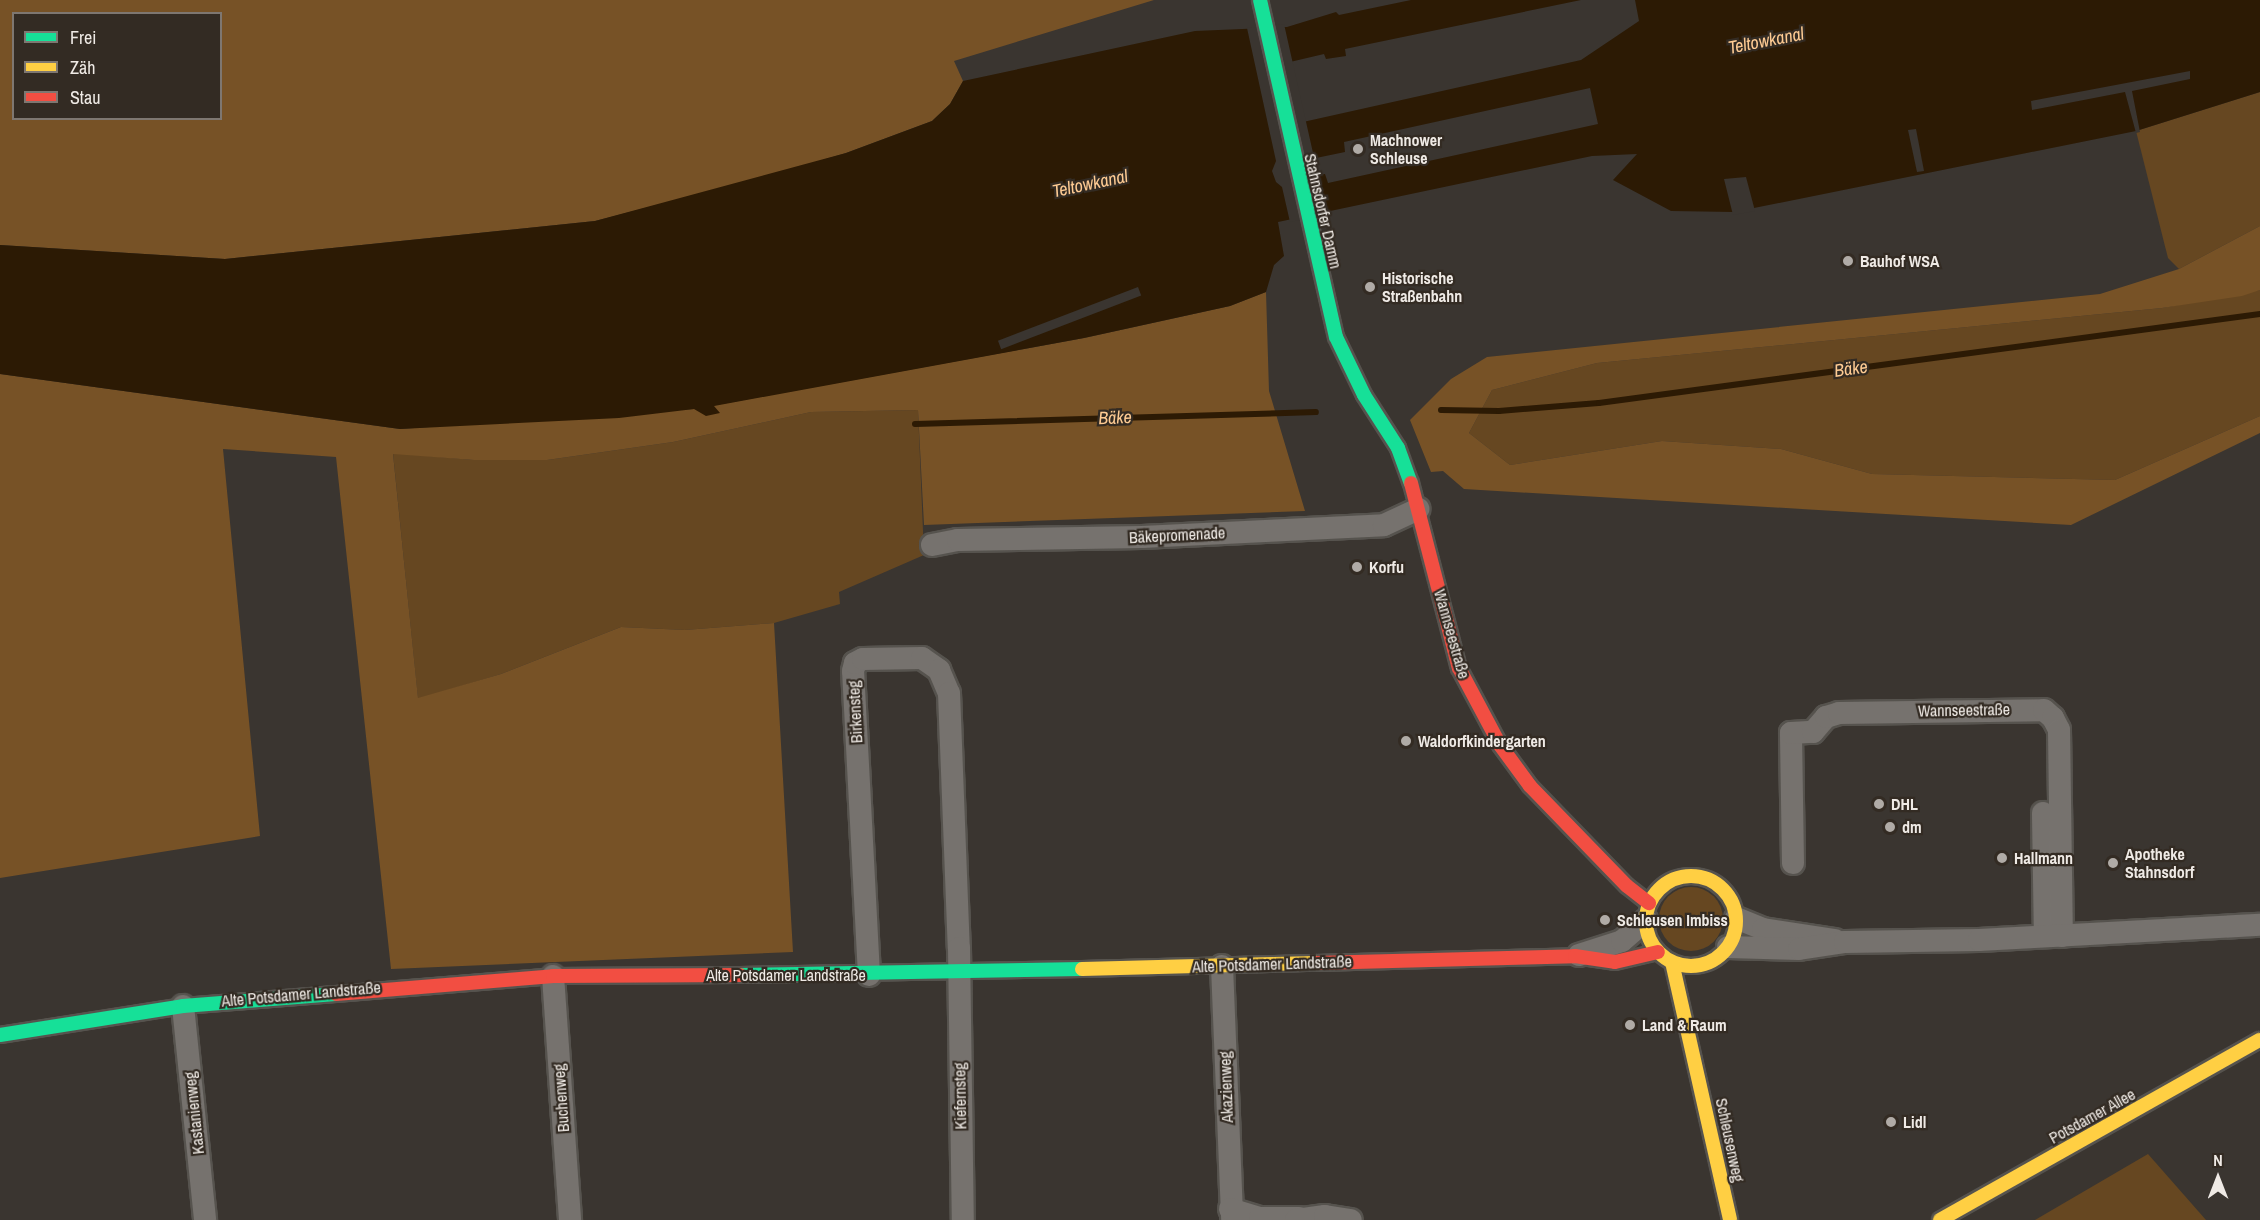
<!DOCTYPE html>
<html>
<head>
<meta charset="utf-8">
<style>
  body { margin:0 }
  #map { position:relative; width:2260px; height:1220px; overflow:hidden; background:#3a3530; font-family:"Archivo Narrow",sans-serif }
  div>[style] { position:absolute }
  .green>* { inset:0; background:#664721 }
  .round { border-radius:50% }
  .forest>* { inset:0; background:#775226 }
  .water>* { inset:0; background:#2c1a04 }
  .pier>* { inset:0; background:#3a3530; transform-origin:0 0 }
  .stream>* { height:6px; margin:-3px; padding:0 3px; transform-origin:3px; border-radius:3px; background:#2c1a04 }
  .roads { filter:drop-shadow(2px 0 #56534e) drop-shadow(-2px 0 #56534e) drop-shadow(0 2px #56534e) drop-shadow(0 -2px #56534e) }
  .street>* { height:22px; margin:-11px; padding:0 11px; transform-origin:11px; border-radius:11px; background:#76726e }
  .fast>* { height:14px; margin:-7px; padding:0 7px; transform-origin:7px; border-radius:7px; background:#16e098 }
  .slow>* { height:14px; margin:-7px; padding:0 7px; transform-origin:7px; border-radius:7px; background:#ffcf43 }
  .slow>.ring { margin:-7px; padding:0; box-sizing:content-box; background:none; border:14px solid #ffcf43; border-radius:50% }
  .jam>* { height:14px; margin:-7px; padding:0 7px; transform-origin:7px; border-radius:7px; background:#f24e42 }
  .dots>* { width:16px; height:16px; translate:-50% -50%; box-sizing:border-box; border:3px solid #332b23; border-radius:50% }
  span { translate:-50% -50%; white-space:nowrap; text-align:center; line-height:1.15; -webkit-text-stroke:4.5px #332b23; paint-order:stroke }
  .poi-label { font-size:16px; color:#efeae5; font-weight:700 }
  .left { translate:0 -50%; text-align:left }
  .street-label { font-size:16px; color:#efeae5 }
  .water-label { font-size:18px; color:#fecb93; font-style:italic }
  .legend { position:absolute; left:12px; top:12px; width:210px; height:108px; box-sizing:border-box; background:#332b23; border:2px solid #7e7771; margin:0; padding:8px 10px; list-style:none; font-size:18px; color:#efeae5 }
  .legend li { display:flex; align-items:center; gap:12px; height:30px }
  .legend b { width:30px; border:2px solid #7e7771 }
  .north { position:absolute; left:2188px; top:1148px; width:60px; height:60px; -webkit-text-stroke:4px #332b23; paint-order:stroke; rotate:0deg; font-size:16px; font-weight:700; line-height:24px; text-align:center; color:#efeae5 }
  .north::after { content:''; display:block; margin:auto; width:21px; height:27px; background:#efeae5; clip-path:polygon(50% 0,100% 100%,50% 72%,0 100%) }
</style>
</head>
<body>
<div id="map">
  <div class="green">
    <div style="clip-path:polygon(2260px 92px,2260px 226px,2179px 269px,2168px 258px,2136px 131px)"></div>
    <div style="clip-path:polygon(2260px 290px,2260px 416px,2115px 480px,1872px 474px,1781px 449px,1662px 441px,1510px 465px,1469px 433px,1492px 390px,1597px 363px,2162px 308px)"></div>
    <div style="clip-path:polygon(918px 410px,924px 555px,839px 592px,840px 604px,774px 623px,685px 630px,621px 627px,501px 674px,418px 699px,393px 453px,474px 460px,547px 460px,673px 442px,811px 412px)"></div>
    <div class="round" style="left:1659px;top:887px;width:64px;height:64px"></div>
    <div style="clip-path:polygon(2148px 1154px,2206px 1220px,2035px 1220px)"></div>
  </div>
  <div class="forest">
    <div style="clip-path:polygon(evenodd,0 0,1154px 0,954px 61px,963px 81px,950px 104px,932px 121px,846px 153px,769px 176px,595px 221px,225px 259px,0 245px,0 0,14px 14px,220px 14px,220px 118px,14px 118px,14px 14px)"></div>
    <div style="clip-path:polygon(2260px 226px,2260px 290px,2242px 296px,2162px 308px,1597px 363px,1492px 390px,1469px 433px,1510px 465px,1662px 441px,1781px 449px,1872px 474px,2115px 480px,2260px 416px,2260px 433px,2071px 525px,1464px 489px,1443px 471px,1431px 472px,1410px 420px,1451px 379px,1487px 357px,2100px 294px,2179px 269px)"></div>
    <div style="clip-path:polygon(1266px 292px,1269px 391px,1305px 511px,924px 525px,918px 410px,811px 412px,673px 442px,547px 460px,474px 460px,393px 454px,418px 698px,501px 674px,621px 627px,685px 630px,774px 623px,793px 952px,391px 969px,336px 457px,223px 449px,260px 836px,0 878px,0 374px,400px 429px,694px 409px,1084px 338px,1230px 306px)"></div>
  </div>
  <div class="water">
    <div style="clip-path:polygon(evenodd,1411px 0,1581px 0,1345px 49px,1346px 56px,1326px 59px,1324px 54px,1290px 62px,1303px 122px,1581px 60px,1639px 21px,1635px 0,2260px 0,2260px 92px,2136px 131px,1734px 212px,1671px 211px,1613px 180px,1637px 154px,1592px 156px,1278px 222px,1284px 256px,1274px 265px,1266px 292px,1230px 306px,1084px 338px,714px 406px,720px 413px,706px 416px,694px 409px,619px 418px,400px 429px,0 374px,0 245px,225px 259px,595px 221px,846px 153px,932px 121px,950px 104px,963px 81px,1195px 31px,1287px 27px,1336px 12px,1339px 15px,1411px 0,1590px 88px,1598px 124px,1328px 183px,1325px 174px,1319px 175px,1316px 158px,1345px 152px,1344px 142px,1590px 88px)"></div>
  </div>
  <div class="pier">
    <div style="clip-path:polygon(1284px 24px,1327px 215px,1290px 222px,1282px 187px,1276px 182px,1272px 171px,1276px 161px,1247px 28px)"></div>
    <div style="clip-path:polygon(2190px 71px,2190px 79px,2132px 91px,2140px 132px,2136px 133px,2125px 92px,2032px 110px,2031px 101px)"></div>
    <div style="clip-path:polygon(1916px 129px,1924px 171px,1917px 172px,1908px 130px)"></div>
    <div style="clip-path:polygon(1746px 177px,1755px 211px,1733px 215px,1724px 179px)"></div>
    <div style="left:1138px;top:287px;width:9px;height:150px;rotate:69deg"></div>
  </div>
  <div class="stream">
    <div style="left:1441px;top:410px;width:58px;rotate:1deg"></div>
    <div style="left:1499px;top:411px;width:100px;rotate:-4.6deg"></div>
    <div style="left:1599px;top:403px;width:667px;rotate:-7.67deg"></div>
    <div style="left:915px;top:424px;width:401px;rotate:-1.7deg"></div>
  </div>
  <div class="roads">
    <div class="street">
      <div style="left:932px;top:545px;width:26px;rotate:-11deg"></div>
      <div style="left:958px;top:540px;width:184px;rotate:-0.9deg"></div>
      <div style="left:1142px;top:537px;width:242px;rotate:-2.8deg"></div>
      <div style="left:1384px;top:525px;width:38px;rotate:-25deg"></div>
      <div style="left:2043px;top:813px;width:123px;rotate:89.1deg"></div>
      <div style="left:1793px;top:863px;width:130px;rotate:-90.9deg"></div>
      <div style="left:1791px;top:733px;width:22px;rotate:-3deg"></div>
      <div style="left:1813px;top:732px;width:20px;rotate:-49deg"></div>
      <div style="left:1826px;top:717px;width:14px;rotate:-17deg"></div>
      <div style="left:1839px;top:713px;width:205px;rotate:-0.8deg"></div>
      <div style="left:2044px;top:710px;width:12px;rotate:42deg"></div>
      <div style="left:2053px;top:718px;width:13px;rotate:63deg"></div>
      <div style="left:2059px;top:730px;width:206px;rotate:89.2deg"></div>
      <div style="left:1736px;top:918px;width:29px;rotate:22deg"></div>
      <div style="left:1763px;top:929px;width:73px;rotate:8.7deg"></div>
      <div style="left:1728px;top:947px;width:71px;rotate:1.6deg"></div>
      <div style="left:1799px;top:949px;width:47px;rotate:-8.7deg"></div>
      <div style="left:1845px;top:942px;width:134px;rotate:-0.9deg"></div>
      <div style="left:1979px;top:940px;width:281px;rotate:-3.1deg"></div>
      <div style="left:1579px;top:955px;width:45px;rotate:-18deg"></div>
      <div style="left:1622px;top:941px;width:32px;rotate:-41deg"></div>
      <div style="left:1222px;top:966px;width:254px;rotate:87.7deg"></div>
      <div style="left:869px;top:975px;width:304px;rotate:-93deg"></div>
      <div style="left:853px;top:671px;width:8px;rotate:-76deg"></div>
      <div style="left:855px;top:663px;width:9px;rotate:-27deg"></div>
      <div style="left:863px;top:659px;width:59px;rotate:-1deg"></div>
      <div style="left:922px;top:658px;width:21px;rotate:35deg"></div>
      <div style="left:939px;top:670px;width:25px;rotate:67deg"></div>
      <div style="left:949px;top:693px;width:255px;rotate:87.8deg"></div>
      <div style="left:959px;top:948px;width:272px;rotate:89.2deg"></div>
      <div style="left:553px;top:976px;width:245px;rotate:86deg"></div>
      <div style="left:183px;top:1006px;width:215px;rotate:84.1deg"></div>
      <div style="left:1230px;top:1209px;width:31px;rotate:17deg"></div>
      <div style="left:1260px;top:1218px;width:39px"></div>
      <div style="left:1296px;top:1220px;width:29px;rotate:-8deg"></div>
      <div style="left:1325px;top:1216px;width:26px;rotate:9deg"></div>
    </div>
    <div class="fast">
      <div style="left:1260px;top:0;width:345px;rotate:77.3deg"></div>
      <div style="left:1336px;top:337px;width:64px;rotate:64.2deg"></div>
      <div style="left:1364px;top:395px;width:63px;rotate:57.3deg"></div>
      <div style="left:1398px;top:448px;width:37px;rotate:70deg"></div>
      <div style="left:740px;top:975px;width:342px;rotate:-1deg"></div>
      <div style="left:0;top:1035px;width:185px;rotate:-9deg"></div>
      <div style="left:183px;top:1006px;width:153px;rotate:-4.5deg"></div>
    </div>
    <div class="slow">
      <div class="ring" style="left:1646px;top:876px;width:76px;height:76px"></div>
      <div style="left:1672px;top:962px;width:264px;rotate:77.3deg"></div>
      <div style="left:1082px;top:969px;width:234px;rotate:-1.5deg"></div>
      <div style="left:1940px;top:1220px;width:367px;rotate:-29.4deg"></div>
    </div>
    <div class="jam">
      <div style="left:1411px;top:483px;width:191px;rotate:75.5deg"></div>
      <div style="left:1459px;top:668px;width:87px;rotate:62deg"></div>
      <div style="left:1500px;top:745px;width:51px;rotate:53.8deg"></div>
      <div style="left:1530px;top:786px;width:139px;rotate:45.9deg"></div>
      <div style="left:1627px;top:886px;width:28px;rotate:38deg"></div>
      <div style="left:1316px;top:963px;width:259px;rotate:-1.5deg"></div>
      <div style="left:1575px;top:956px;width:40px;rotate:8.5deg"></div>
      <div style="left:1615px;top:962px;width:44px;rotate:-13.1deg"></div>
      <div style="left:336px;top:994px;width:218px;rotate:-4.7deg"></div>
      <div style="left:553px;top:976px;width:187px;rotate:-0.3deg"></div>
    </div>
  </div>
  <div class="dots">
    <div style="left:1358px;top:149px;background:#b0aba6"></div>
    <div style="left:1848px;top:261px;background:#b0aba6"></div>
    <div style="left:1370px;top:287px;background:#b0aba6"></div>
    <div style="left:1357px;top:567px;background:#b0aba6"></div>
    <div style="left:1406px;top:741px;background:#b0aba6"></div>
    <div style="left:1879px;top:804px;background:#b0aba6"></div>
    <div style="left:1890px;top:827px;background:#b0aba6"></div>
    <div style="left:2002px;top:858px;background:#b0aba6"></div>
    <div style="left:2113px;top:863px;background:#b0aba6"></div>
    <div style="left:1605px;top:920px;background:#b0aba6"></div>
    <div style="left:1630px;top:1025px;background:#b0aba6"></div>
    <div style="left:1891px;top:1122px;background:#b0aba6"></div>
  </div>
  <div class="poi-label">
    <span class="left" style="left:1370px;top:149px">Machnower<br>Schleuse</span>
    <span class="left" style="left:1860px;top:261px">Bauhof WSA</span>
    <span class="left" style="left:1382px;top:287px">Historische<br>Straßenbahn</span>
    <span class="left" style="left:1369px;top:567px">Korfu</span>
    <span class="left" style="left:1418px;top:741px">Waldorfkindergarten</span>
    <span class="left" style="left:1891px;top:804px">DHL</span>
    <span class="left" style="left:1902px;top:827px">dm</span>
    <span class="left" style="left:2125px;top:863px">Apotheke<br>Stahnsdorf</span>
    <span class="left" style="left:2014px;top:858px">Hallmann</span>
    <span class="left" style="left:1617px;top:920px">Schleusen Imbiss</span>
    <span class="left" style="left:1642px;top:1025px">Land &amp; Raum</span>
    <span class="left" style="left:1903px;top:1122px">Lidl</span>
  </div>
  <div class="street-label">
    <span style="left:1323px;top:211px;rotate:77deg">Stahnsdorfer Damm</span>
    <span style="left:1177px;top:535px;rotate:-3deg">Bäkepromenade</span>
    <span style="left:1452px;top:634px;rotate:74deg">Wannseestraße</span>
    <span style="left:1964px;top:710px;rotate:-1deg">Wannseestraße</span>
    <span style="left:855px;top:712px;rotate:-93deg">Birkensteg</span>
    <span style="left:1272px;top:964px;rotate:-2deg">Alte Potsdamer Landstraße</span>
    <span style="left:786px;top:975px">Alte Potsdamer Landstraße</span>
    <span style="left:301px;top:994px;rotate:-5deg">Alte Potsdamer Landstraße</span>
    <span style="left:1226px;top:1087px;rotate:-92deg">Akazienweg</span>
    <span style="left:960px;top:1096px;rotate:-91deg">Kiefernsteg</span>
    <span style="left:561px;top:1098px;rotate:-94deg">Buchenweg</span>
    <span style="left:194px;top:1113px;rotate:-96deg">Kastanienweg</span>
    <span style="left:2092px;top:1116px;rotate:-29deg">Potsdamer Allee</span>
    <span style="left:1730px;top:1140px;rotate:78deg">Schleusenweg</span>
  </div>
  <div class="water-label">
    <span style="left:1766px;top:41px;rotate:-11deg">Teltowkanal</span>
    <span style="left:1090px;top:184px;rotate:-12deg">Teltowkanal</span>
    <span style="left:1851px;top:369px;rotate:-8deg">Bäke</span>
    <span style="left:1115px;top:418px;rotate:-2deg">Bäke</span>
  </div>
  <ul class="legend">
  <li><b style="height:8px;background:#16e098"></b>Frei</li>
  <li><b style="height:8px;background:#ffcf43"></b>Zäh</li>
  <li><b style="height:8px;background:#f24e42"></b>Stau</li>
  </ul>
  <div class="north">N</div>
</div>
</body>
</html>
